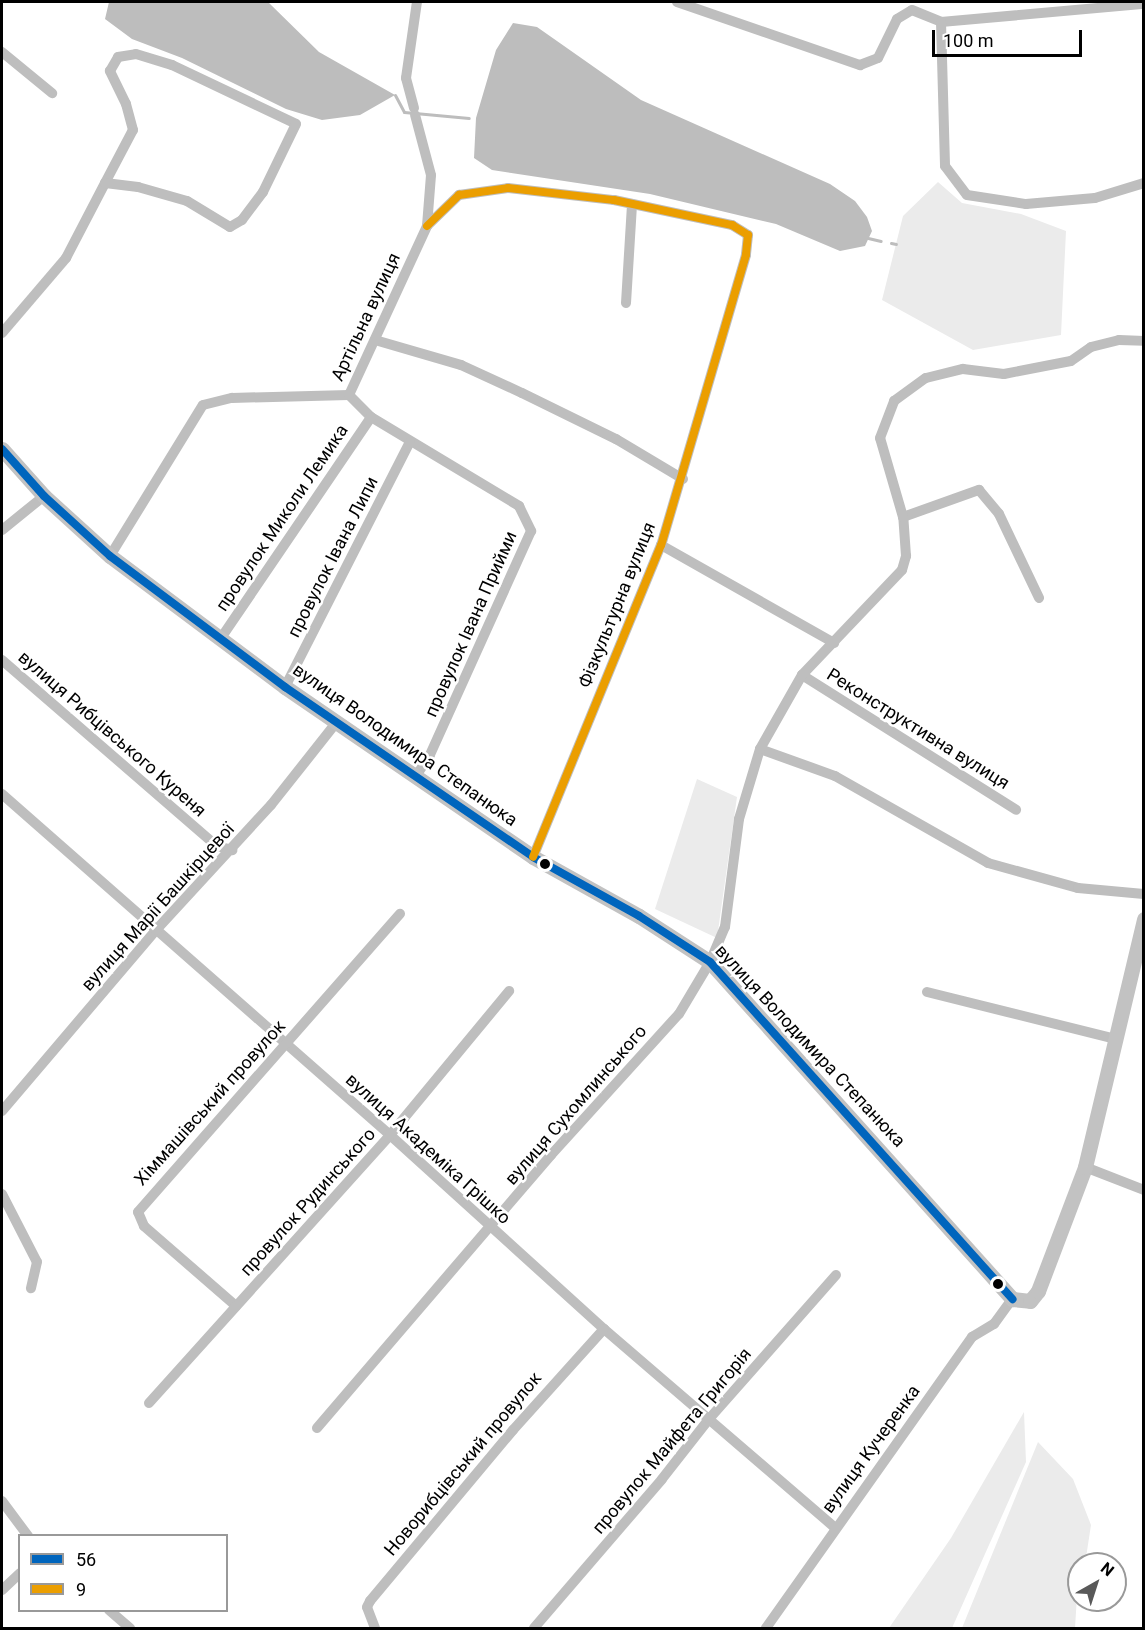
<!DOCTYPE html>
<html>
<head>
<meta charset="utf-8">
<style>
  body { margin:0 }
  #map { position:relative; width:1145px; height:1630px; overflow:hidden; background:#fff; font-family:Roboto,sans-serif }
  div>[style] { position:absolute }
  .green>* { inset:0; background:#ebebeb }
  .water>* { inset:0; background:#bdbdbd }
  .stream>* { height:3px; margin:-1.5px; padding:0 1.5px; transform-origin:1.5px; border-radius:1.5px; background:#bdbdbd }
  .street>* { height:10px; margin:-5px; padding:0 5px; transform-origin:5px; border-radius:5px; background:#bebebe }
  .secondary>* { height:15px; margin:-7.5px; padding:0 7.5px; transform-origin:7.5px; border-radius:7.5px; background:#c2c2c2 }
  .bus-1>* { height:8px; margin:-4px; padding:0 4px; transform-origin:4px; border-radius:4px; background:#0065bd }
  .bus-2>* { height:8px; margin:-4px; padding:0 4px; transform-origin:4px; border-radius:4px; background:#eb9e00 }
  .dots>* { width:16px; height:16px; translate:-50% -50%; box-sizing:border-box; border:3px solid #fff; border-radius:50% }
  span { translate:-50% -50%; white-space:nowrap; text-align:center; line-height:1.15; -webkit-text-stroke:5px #fff; paint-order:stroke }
  .street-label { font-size:18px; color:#000 }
  .frame { position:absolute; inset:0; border:3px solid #000; pointer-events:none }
  .legend { position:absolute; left:18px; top:1534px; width:210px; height:78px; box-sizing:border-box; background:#fff; border:2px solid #999; margin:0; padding:8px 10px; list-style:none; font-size:18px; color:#000 }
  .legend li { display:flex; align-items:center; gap:12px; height:30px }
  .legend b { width:30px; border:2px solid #999 }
  .north { position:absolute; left:1067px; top:1552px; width:60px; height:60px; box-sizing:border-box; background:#fff; border:2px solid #999; border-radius:50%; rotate:39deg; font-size:16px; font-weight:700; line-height:24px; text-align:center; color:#000 }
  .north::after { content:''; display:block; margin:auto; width:21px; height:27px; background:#595959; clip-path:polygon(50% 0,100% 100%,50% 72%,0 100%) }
  .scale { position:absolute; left:932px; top:30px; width:150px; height:27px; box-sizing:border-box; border:3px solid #000; border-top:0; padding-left:8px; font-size:18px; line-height:21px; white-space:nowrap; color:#000; -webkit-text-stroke:4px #fff; paint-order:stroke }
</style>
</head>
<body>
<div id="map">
  <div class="green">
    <div style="clip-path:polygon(938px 182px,962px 203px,1021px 214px,1066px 231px,1061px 335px,973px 350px,882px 300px,903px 216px)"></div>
    <div style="clip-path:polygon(697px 779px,737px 797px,717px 938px,655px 909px)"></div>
    <div style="clip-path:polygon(1024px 1412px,1026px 1462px,952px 1628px,889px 1628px,951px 1538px)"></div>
    <div style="clip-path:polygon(1038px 1442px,1073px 1479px,1091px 1525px,1085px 1564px,1079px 1564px,1075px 1628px,962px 1628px)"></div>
  </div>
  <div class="water">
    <div style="clip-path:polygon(109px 2px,268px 2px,319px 52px,395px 95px,360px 115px,322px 120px,286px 109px,182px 58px,132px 39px,105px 19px)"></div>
    <div style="clip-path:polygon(513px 23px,537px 27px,641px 100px,830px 184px,855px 201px,867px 217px,872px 231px,865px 246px,840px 251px,776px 224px,650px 194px,492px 170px,474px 158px,476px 118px,496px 50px)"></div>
  </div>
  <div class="stream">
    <div style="left:395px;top:95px;width:19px;rotate:62deg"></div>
    <div style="left:404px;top:112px;width:65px;rotate:5.3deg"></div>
    <div style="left:868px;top:238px;width:13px;rotate:13deg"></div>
    <div style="left:891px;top:243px;width:5px;rotate:11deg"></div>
  </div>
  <div class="street">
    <div style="left:677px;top:2px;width:194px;rotate:19deg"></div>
    <div style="left:860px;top:65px;width:19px;rotate:-21deg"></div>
    <div style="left:878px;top:58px;width:43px;rotate:-64deg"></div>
    <div style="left:897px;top:19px;width:17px;rotate:-31deg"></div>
    <div style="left:912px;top:10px;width:31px;rotate:22deg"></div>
    <div style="left:941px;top:22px;width:204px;rotate:-5.1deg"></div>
    <div style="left:941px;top:22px;width:144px;rotate:88.4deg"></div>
    <div style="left:945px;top:166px;width:36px;rotate:53deg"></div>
    <div style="left:967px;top:195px;width:60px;rotate:8.7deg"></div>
    <div style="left:1026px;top:204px;width:69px;rotate:-5deg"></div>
    <div style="left:1095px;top:198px;width:51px;rotate:-17deg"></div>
    <div style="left:2px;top:52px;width:65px;rotate:39.4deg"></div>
    <div style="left:414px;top:108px;width:31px;rotate:-105deg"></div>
    <div style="left:406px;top:78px;width:77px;rotate:-81.8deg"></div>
    <div style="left:427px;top:226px;width:45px;rotate:-44.1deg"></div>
    <div style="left:459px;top:195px;width:49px;rotate:-8.1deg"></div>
    <div style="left:508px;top:188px;width:107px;rotate:6.5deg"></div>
    <div style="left:614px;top:200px;width:121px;rotate:12deg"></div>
    <div style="left:732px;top:225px;width:19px;rotate:32deg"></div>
    <div style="left:748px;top:235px;width:20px;rotate:96deg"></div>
    <div style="left:746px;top:255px;width:302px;rotate:106.3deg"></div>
    <div style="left:661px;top:545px;width:337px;rotate:112.3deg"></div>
    <div style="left:626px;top:303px;width:99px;rotate:-86.5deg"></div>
    <div style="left:2px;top:333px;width:99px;rotate:-49.5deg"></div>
    <div style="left:66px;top:258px;width:85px;rotate:-62.5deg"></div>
    <div style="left:105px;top:183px;width:60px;rotate:-62.2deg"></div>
    <div style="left:133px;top:130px;width:27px;rotate:-105deg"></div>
    <div style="left:126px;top:104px;width:37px;rotate:-116deg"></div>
    <div style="left:110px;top:71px;width:16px;rotate:-60deg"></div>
    <div style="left:118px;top:57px;width:18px;rotate:-9deg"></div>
    <div style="left:136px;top:54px;width:38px;rotate:17deg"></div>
    <div style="left:172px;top:65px;width:137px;rotate:25.4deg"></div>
    <div style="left:296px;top:124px;width:76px;rotate:115.9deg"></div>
    <div style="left:263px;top:192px;width:35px;rotate:127deg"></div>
    <div style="left:242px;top:220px;width:14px;rotate:150deg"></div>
    <div style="left:230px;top:227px;width:50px;rotate:-148.8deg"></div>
    <div style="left:187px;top:201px;width:51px;rotate:-164.1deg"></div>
    <div style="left:138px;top:187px;width:33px;rotate:-173deg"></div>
    <div style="left:375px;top:340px;width:90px;rotate:16.2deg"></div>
    <div style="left:461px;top:365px;width:67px;rotate:24.7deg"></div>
    <div style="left:522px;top:393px;width:105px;rotate:26.1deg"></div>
    <div style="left:616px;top:439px;width:78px;rotate:30.8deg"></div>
    <div style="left:349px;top:395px;width:31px;rotate:45deg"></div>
    <div style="left:371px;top:417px;width:173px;rotate:31deg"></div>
    <div style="left:519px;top:506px;width:28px;rotate:64deg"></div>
    <div style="left:531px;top:531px;width:246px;rotate:114.3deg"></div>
    <div style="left:430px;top:755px;width:25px;rotate:124deg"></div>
    <div style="left:903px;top:517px;width:81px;rotate:-19.6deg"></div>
    <div style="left:979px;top:490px;width:31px;rotate:50deg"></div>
    <div style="left:999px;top:514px;width:93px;rotate:64.5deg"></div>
    <div style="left:2px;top:530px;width:54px;rotate:-39deg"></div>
    <div style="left:661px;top:545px;width:199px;rotate:29.5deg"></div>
    <div style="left:110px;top:556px;width:177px;rotate:-58.4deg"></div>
    <div style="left:203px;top:405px;width:30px;rotate:-14deg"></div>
    <div style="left:232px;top:398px;width:117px;rotate:-1.5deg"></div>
    <div style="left:349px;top:395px;width:186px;rotate:-65.2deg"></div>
    <div style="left:427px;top:226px;width:51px;rotate:-85.5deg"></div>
    <div style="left:431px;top:175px;width:62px;rotate:-104.9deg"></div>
    <div style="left:221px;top:638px;width:267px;rotate:-55.8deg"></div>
    <div style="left:2px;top:660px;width:284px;rotate:40.9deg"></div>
    <div style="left:217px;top:846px;width:16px;rotate:15deg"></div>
    <div style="left:802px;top:675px;width:253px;rotate:32.2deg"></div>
    <div style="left:285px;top:687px;width:275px;rotate:-63deg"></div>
    <div style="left:760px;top:749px;width:80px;rotate:19.8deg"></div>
    <div style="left:835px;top:776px;width:176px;rotate:29.6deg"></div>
    <div style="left:988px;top:863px;width:93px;rotate:15.5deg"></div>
    <div style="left:1078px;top:888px;width:66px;rotate:5.2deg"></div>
    <div style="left:2px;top:794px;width:517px;rotate:41.31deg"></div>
    <div style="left:390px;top:1135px;width:289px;rotate:42.2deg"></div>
    <div style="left:604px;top:1329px;width:303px;rotate:40.7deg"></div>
    <div style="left:927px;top:992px;width:195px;rotate:14deg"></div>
    <div style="left:2px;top:1111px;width:238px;rotate:-49.6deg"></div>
    <div style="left:156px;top:930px;width:170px;rotate:-47.4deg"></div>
    <div style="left:271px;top:805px;width:105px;rotate:-51.6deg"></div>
    <div style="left:1085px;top:1167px;width:63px;rotate:21.3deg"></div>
    <div style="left:2px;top:1194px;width:76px;rotate:62.8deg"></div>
    <div style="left:37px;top:1262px;width:27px;rotate:103deg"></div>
    <div style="left:236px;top:1306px;width:122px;rotate:-139deg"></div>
    <div style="left:144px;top:1226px;width:15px;rotate:-113deg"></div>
    <div style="left:138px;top:1212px;width:397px;rotate:-48.7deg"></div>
    <div style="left:149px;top:1403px;width:360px;rotate:-48deg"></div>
    <div style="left:390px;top:1135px;width:187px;rotate:-50.4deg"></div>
    <div style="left:317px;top:1428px;width:360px;rotate:-49.4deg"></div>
    <div style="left:551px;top:1155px;width:190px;rotate:-47.8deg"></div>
    <div style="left:679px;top:1014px;width:61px;rotate:-59.2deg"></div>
    <div style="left:710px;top:962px;width:38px;rotate:-67deg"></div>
    <div style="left:725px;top:927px;width:109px;rotate:-82.6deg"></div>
    <div style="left:739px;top:819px;width:73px;rotate:-73.3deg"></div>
    <div style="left:760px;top:749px;width:85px;rotate:-60.4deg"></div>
    <div style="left:802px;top:675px;width:145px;rotate:-46.4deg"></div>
    <div style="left:902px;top:570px;width:15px;rotate:-74deg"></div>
    <div style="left:906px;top:556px;width:39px;rotate:-94deg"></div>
    <div style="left:903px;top:517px;width:82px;rotate:-106.2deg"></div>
    <div style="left:880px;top:438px;width:40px;rotate:-69deg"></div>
    <div style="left:894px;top:401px;width:39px;rotate:-36deg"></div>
    <div style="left:926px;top:378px;width:38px;rotate:-14deg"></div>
    <div style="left:963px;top:369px;width:41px;rotate:7deg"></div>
    <div style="left:1004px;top:374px;width:68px;rotate:-11deg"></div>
    <div style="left:1071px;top:361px;width:24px;rotate:-35deg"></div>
    <div style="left:1091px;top:347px;width:29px;rotate:-14deg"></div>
    <div style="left:1119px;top:340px;width:25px;rotate:2deg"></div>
    <div style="left:2px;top:1501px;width:44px;rotate:53.4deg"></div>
    <div style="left:2px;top:1590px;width:25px;rotate:-43deg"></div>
    <div style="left:109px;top:1610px;width:28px;rotate:41deg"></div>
    <div style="left:375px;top:1628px;width:22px;rotate:-111deg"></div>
    <div style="left:367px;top:1607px;width:7px;rotate:-63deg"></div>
    <div style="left:370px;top:1601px;width:223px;rotate:-50.1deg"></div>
    <div style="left:513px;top:1430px;width:136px;rotate:-48deg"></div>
    <div style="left:534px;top:1628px;width:196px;rotate:-49.3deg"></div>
    <div style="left:662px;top:1479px;width:76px;rotate:-51.9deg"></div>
    <div style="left:709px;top:1419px;width:192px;rotate:-48.6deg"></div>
    <div style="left:766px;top:1628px;width:357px;rotate:-54.7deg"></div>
    <div style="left:972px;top:1337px;width:26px;rotate:-31deg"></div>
    <div style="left:994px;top:1324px;width:31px;rotate:-54deg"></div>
  </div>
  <div class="secondary">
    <div style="left:2px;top:449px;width:63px;rotate:48.2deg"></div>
    <div style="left:44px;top:496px;width:89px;rotate:42.3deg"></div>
    <div style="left:110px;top:556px;width:219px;rotate:36.8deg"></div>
    <div style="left:285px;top:687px;width:301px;rotate:34.4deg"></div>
    <div style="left:533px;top:857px;width:121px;rotate:29.1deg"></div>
    <div style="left:639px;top:916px;width:85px;rotate:32.9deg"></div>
    <div style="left:710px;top:962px;width:453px;rotate:48.1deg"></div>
    <div style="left:1012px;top:1299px;width:18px;rotate:6deg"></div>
    <div style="left:1030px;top:1301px;width:13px;rotate:-51deg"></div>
    <div style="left:1038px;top:1291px;width:133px;rotate:-69.2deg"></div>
    <div style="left:1085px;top:1167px;width:255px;rotate:-76.6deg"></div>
  </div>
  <div class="bus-1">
    <div style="left:2px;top:449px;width:63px;rotate:48.2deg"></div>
    <div style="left:44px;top:496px;width:89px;rotate:42.3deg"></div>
    <div style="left:110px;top:556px;width:219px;rotate:36.8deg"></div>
    <div style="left:285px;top:687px;width:301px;rotate:34.4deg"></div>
    <div style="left:533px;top:857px;width:121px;rotate:29.1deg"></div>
    <div style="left:639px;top:916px;width:85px;rotate:32.9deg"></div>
    <div style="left:710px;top:962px;width:453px;rotate:48.1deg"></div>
  </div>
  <div class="bus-2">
    <div style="left:427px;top:226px;width:45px;rotate:-44.1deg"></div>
    <div style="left:459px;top:195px;width:49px;rotate:-8.1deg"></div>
    <div style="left:508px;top:188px;width:107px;rotate:6.5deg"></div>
    <div style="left:614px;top:200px;width:121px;rotate:12deg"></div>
    <div style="left:732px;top:225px;width:19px;rotate:32deg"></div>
    <div style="left:748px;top:235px;width:20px;rotate:96deg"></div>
    <div style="left:746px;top:255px;width:302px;rotate:106.3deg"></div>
    <div style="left:661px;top:545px;width:337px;rotate:112.3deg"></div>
  </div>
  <div class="dots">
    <div style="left:545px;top:864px;background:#000"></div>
    <div style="left:998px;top:1284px;background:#000"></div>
  </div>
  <div class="street-label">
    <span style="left:366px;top:317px;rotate:-65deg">Артільна вулиця</span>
    <span style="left:282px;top:518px;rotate:-56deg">провулок Миколи Лемика</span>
    <span style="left:333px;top:557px;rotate:-63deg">провулок Івана Липи</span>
    <span style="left:617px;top:605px;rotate:-68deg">Фізкультурна вулиця</span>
    <span style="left:471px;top:624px;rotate:-66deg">провулок Івана Прийми</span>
    <span style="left:918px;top:729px;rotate:32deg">Реконструктивна вулиця</span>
    <span style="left:112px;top:734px;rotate:41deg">вулиця Рибцівського Куреня</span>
    <span style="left:405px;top:745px;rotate:35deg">вулиця Володимира Степанюка</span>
    <span style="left:158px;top:907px;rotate:-48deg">вулиця Марії Башкірцевої</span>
    <span style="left:810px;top:1046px;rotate:47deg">вулиця Володимира Степанюка</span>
    <span style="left:210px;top:1103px;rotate:-48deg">Хіммашівський провулок</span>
    <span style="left:576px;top:1105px;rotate:-49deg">вулиця Сухомлинського</span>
    <span style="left:428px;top:1149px;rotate:42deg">вулиця Академіка Грішко</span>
    <span style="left:308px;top:1202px;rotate:-48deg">провулок Рудинського</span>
    <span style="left:672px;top:1441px;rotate:-50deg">провулок Майфета Григорія</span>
    <span style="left:871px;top:1449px;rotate:-54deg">вулиця Кучеренка</span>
    <span style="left:463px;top:1464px;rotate:-50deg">Новорибцівський провулок</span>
  </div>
  <div class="frame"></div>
  <ul class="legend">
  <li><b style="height:8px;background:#0065bd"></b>56</li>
  <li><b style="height:8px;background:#eb9e00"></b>9</li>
  </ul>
  <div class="north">N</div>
  <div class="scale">100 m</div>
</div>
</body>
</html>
